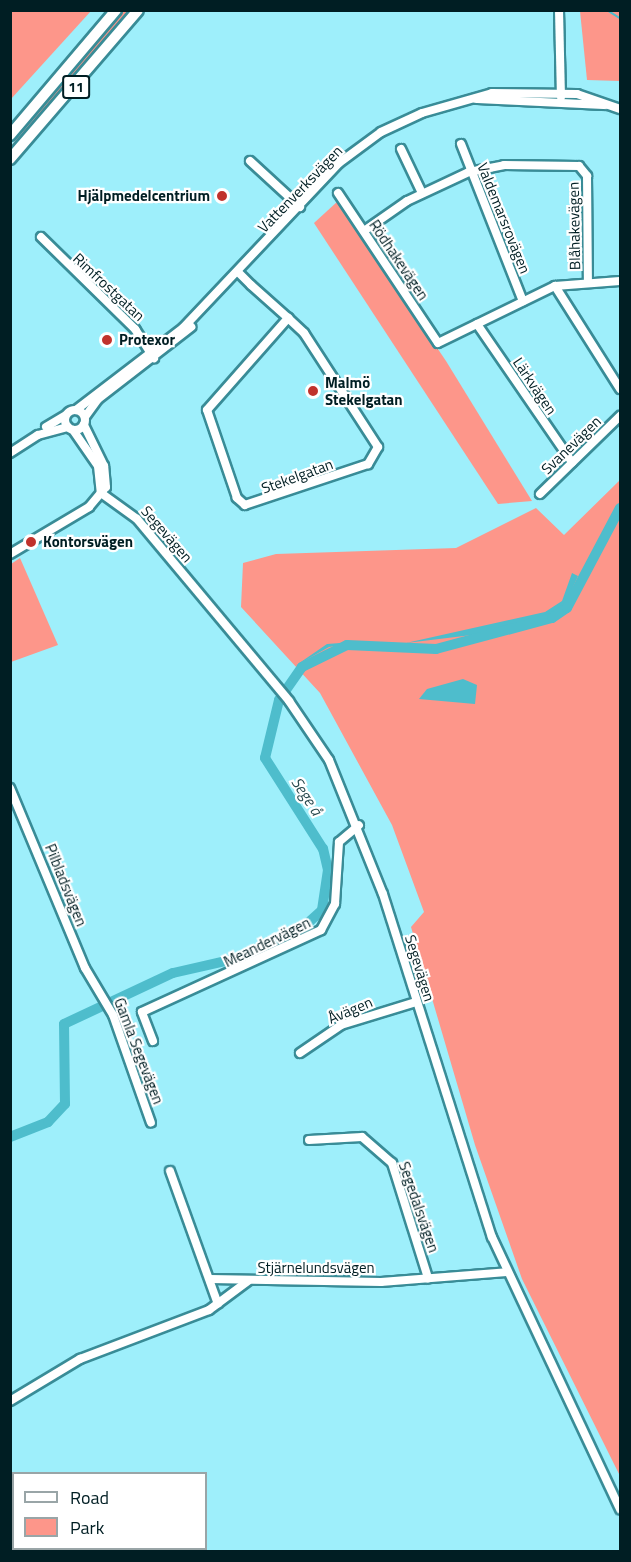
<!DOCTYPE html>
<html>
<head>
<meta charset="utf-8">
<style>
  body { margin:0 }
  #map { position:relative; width:631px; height:1562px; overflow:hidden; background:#9eeffb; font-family:"Titillium Web",sans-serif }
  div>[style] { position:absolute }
  .green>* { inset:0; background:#fd968a }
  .water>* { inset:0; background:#4ebdcc }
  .stream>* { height:1.5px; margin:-0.75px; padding:0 0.75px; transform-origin:0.75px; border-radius:0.75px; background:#4ebdcc }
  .river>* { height:10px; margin:-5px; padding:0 5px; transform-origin:5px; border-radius:5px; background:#4ebdcc }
  .roads { filter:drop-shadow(2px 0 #398c97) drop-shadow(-2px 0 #398c97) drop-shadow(0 2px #398c97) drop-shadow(0 -2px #398c97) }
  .minor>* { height:8px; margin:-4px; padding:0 4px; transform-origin:4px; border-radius:4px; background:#fff }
  .minor>.ring { margin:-4px; padding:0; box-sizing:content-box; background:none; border:8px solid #fff; border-radius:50% }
  .highway>* { height:10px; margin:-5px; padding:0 5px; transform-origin:5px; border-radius:5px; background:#fff }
  .dots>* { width:16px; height:16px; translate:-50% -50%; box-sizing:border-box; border:3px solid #fff; border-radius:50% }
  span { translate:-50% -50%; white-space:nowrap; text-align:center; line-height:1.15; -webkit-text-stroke:4.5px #fff; paint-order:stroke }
  .shield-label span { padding:2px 4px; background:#fff; border:2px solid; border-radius:4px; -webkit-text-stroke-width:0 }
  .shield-label { font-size:14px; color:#001e23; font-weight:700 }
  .street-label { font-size:15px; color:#001e23 }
  .poi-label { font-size:15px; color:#001e23; font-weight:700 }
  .right { translate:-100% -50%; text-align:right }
  .left { translate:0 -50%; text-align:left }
  .water-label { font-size:16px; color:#28494e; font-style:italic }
  .frame { position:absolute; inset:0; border:12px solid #001e23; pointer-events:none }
  .legend { position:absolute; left:12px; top:1472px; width:195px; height:78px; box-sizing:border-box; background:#fff; border:2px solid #99a5a7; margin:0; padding:8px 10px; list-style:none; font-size:18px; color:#001e23 }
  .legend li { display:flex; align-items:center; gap:12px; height:30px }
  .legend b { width:30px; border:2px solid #99a5a7 }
</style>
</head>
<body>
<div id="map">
  <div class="green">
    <div style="clip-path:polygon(11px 10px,91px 11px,11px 99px,10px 11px)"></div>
    <div style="clip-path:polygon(124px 11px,134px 11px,11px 154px,11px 146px)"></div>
    <div style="clip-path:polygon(580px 11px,620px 11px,620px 81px,587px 80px)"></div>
    <div style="clip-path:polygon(338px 201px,446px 361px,532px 501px,498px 504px,314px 223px)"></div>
    <div style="clip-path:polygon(620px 480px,620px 1476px,522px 1279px,475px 1145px,411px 927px,424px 912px,392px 825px,320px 693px,241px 607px,243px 563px,276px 554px,456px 548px,536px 508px,564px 535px)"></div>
    <div style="clip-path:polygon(20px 558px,58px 645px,11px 662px,11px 564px)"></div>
  </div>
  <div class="water">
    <div style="clip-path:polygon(572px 573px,578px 576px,565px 605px,548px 617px,472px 635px,406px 643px,545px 612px,562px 601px)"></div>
    <div style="clip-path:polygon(367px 641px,329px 647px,295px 666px,327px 644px)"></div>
    <div style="clip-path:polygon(463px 679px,477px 685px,475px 704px,419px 699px,427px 689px)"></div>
  </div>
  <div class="stream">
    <div style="left:607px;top:10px;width:15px;rotate:32deg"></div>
  </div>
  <div class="river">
    <div style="left:10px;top:1137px;width:41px;rotate:-21.5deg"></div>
    <div style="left:48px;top:1122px;width:25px;rotate:-47deg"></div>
    <div style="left:65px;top:1104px;width:80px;rotate:-90.7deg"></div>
    <div style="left:64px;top:1024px;width:120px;rotate:-25.1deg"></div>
    <div style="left:173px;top:973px;width:76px;rotate:-12.9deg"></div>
    <div style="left:247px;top:956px;width:58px;rotate:-25.7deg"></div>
    <div style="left:299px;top:931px;width:31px;rotate:-42deg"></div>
    <div style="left:322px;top:910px;width:40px;rotate:-81.5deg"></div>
    <div style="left:328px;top:870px;width:22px;rotate:-103deg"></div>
    <div style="left:323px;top:849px;width:108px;rotate:-122.5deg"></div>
    <div style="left:265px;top:758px;width:60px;rotate:-76.4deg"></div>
    <div style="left:279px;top:700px;width:40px;rotate:-55.1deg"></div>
    <div style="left:302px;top:667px;width:50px;rotate:-26.1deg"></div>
    <div style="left:347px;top:645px;width:89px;rotate:2.6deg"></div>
    <div style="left:436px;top:649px;width:120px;rotate:-15deg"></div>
    <div style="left:552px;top:618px;width:18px;rotate:-34deg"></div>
    <div style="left:567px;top:608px;width:113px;rotate:-62.1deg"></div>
  </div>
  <div class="roads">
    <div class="minor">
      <div style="left:559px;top:10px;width:87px;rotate:88.7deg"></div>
      <div style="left:476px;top:99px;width:129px;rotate:2.7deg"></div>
      <div style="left:461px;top:144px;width:169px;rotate:68.5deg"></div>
      <div style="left:401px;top:149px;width:49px;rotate:64.5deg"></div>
      <div style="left:250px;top:161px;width:68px;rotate:42.6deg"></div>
      <div style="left:338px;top:193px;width:180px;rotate:56.3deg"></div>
      <div style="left:438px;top:343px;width:130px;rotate:-26deg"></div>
      <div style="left:555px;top:286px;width:65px;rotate:-4.4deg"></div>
      <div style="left:364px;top:231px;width:52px;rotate:-34.9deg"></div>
      <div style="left:407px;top:201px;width:68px;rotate:-25.1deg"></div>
      <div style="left:469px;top:172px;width:36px;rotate:-11deg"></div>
      <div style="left:504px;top:165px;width:75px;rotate:0.8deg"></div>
      <div style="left:579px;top:166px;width:13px;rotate:51deg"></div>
      <div style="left:587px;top:176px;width:107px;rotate:89.5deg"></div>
      <div style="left:41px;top:237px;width:132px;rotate:44.4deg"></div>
      <div style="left:135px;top:329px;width:35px;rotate:57deg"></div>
      <div style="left:239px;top:273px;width:17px;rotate:45deg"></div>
      <div style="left:251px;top:285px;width:50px;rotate:41.7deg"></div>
      <div style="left:288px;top:318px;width:22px;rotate:43deg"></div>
      <div style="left:304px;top:333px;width:136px;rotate:57deg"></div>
      <div style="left:378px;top:447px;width:20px;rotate:120deg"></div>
      <div style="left:368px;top:464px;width:130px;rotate:161.6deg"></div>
      <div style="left:245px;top:505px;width:11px;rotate:-139deg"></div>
      <div style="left:237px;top:498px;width:93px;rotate:-108.8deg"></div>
      <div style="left:207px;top:410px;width:123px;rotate:-48.6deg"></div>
      <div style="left:555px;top:286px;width:122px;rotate:57.7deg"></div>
      <div style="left:477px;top:324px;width:168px;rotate:55.5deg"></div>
      <div class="ring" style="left:65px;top:410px;width:12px;height:12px"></div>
      <div style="left:76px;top:410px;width:135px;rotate:-37.5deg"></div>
      <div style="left:183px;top:328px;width:227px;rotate:-46.6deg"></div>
      <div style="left:339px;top:163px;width:52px;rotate:-36.4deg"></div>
      <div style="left:381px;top:132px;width:45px;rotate:-24.9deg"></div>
      <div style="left:422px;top:113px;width:73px;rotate:-15.9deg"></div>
      <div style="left:492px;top:93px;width:85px;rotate:0.7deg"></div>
      <div style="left:577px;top:94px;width:46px;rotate:19.2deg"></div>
      <div style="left:85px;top:417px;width:22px;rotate:-54deg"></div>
      <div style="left:98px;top:399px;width:118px;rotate:-37.7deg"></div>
      <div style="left:46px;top:427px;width:23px;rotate:-31deg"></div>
      <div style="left:73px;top:430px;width:44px;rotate:55.2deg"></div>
      <div style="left:98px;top:466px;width:27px;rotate:84deg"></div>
      <div style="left:10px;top:453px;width:33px;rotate:-33deg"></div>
      <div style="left:38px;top:435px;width:31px;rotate:-15deg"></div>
      <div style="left:101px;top:493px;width:44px;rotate:35.8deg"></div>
      <div style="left:137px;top:519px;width:237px;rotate:50.1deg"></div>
      <div style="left:289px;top:701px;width:71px;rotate:55.9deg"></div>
      <div style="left:329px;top:760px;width:144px;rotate:68.1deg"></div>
      <div style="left:383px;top:894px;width:360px;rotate:72.4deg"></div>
      <div style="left:492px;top:1237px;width:301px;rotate:64.8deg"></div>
      <div style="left:540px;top:494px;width:112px;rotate:-44.3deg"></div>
      <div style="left:10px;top:554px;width:92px;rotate:-30.7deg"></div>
      <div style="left:89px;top:507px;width:26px;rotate:-50deg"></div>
      <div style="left:106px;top:487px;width:21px;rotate:-95deg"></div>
      <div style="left:104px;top:466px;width:46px;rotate:-116deg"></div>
      <div style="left:10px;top:788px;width:195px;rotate:67.4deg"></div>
      <div style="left:85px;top:968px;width:55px;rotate:59.2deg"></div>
      <div style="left:113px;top:1015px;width:114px;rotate:70.6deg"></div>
      <div style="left:153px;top:1041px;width:31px;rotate:-111deg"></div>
      <div style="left:142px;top:1012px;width:197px;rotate:-24.6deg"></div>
      <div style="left:321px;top:930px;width:30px;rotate:-62deg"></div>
      <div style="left:335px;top:904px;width:62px;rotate:-86.3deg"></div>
      <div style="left:339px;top:842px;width:26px;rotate:-40deg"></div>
      <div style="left:300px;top:1053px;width:50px;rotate:-34.3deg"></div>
      <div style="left:341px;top:1025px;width:78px;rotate:-17deg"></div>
      <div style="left:309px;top:1140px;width:53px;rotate:-3.2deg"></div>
      <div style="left:362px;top:1137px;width:40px;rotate:41deg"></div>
      <div style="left:392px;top:1163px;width:121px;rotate:72.6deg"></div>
      <div style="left:170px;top:1171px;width:141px;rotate:70.2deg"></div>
      <div style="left:210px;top:1279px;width:171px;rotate:1deg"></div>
      <div style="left:381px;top:1282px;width:126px;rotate:-4.5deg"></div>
      <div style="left:10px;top:1401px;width:82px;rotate:-31deg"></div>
      <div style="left:80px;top:1359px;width:138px;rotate:-20.8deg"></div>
      <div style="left:209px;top:1310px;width:49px;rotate:-36.6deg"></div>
    </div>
    <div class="highway">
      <div style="left:10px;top:135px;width:164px;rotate:-49.7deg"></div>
      <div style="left:10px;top:159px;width:196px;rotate:-49.3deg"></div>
    </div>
  </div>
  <div class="dots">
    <div style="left:222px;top:196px;background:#c0322c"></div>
    <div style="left:107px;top:340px;background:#c0322c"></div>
    <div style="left:313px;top:391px;background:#c0322c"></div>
    <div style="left:31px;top:542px;background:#c0322c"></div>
  </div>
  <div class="shield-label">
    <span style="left:76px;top:87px">11</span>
  </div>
  <div class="street-label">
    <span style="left:300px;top:189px;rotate:-46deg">Vattenverksvägen</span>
    <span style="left:504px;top:218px;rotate:68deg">Valdemarsrovägen</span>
    <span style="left:574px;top:226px;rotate:-91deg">Blåhakevägen</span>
    <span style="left:399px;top:260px;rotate:56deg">Rödhakevägen</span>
    <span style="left:109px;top:287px;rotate:43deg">Rimfrostgatan</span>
    <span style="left:535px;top:386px;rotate:56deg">Lärkvägen</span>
    <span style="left:571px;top:445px;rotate:-44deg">Svanevägen</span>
    <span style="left:297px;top:476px;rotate:-20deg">Stekelgatan</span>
    <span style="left:167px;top:534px;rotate:49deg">Segevägen</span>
    <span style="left:66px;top:885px;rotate:68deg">Pilbladsvägen</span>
    <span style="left:267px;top:942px;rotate:-26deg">Meandervägen</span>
    <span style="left:420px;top:968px;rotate:73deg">Segevägen</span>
    <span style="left:350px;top:1010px;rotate:-23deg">Åvägen</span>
    <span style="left:139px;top:1051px;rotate:69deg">Gamla Segevägen</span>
    <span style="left:419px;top:1207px;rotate:71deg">Segedalsvägen</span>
    <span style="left:316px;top:1268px">Stjärnelundsvägen</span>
  </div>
  <div class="poi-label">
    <span class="right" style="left:210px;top:196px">Hjälpmedelcentrium</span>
    <span class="left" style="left:119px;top:340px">Protexor</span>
    <span class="left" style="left:325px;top:391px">Malmö<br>Stekelgatan</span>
    <span class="left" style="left:43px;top:542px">Kontorsvägen</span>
  </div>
  <div class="water-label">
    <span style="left:307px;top:796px;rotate:57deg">Sege å</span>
  </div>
  <div class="frame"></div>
  <ul class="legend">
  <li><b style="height:8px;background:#fff"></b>Road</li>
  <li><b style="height:16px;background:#fd968a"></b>Park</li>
  </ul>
</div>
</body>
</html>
